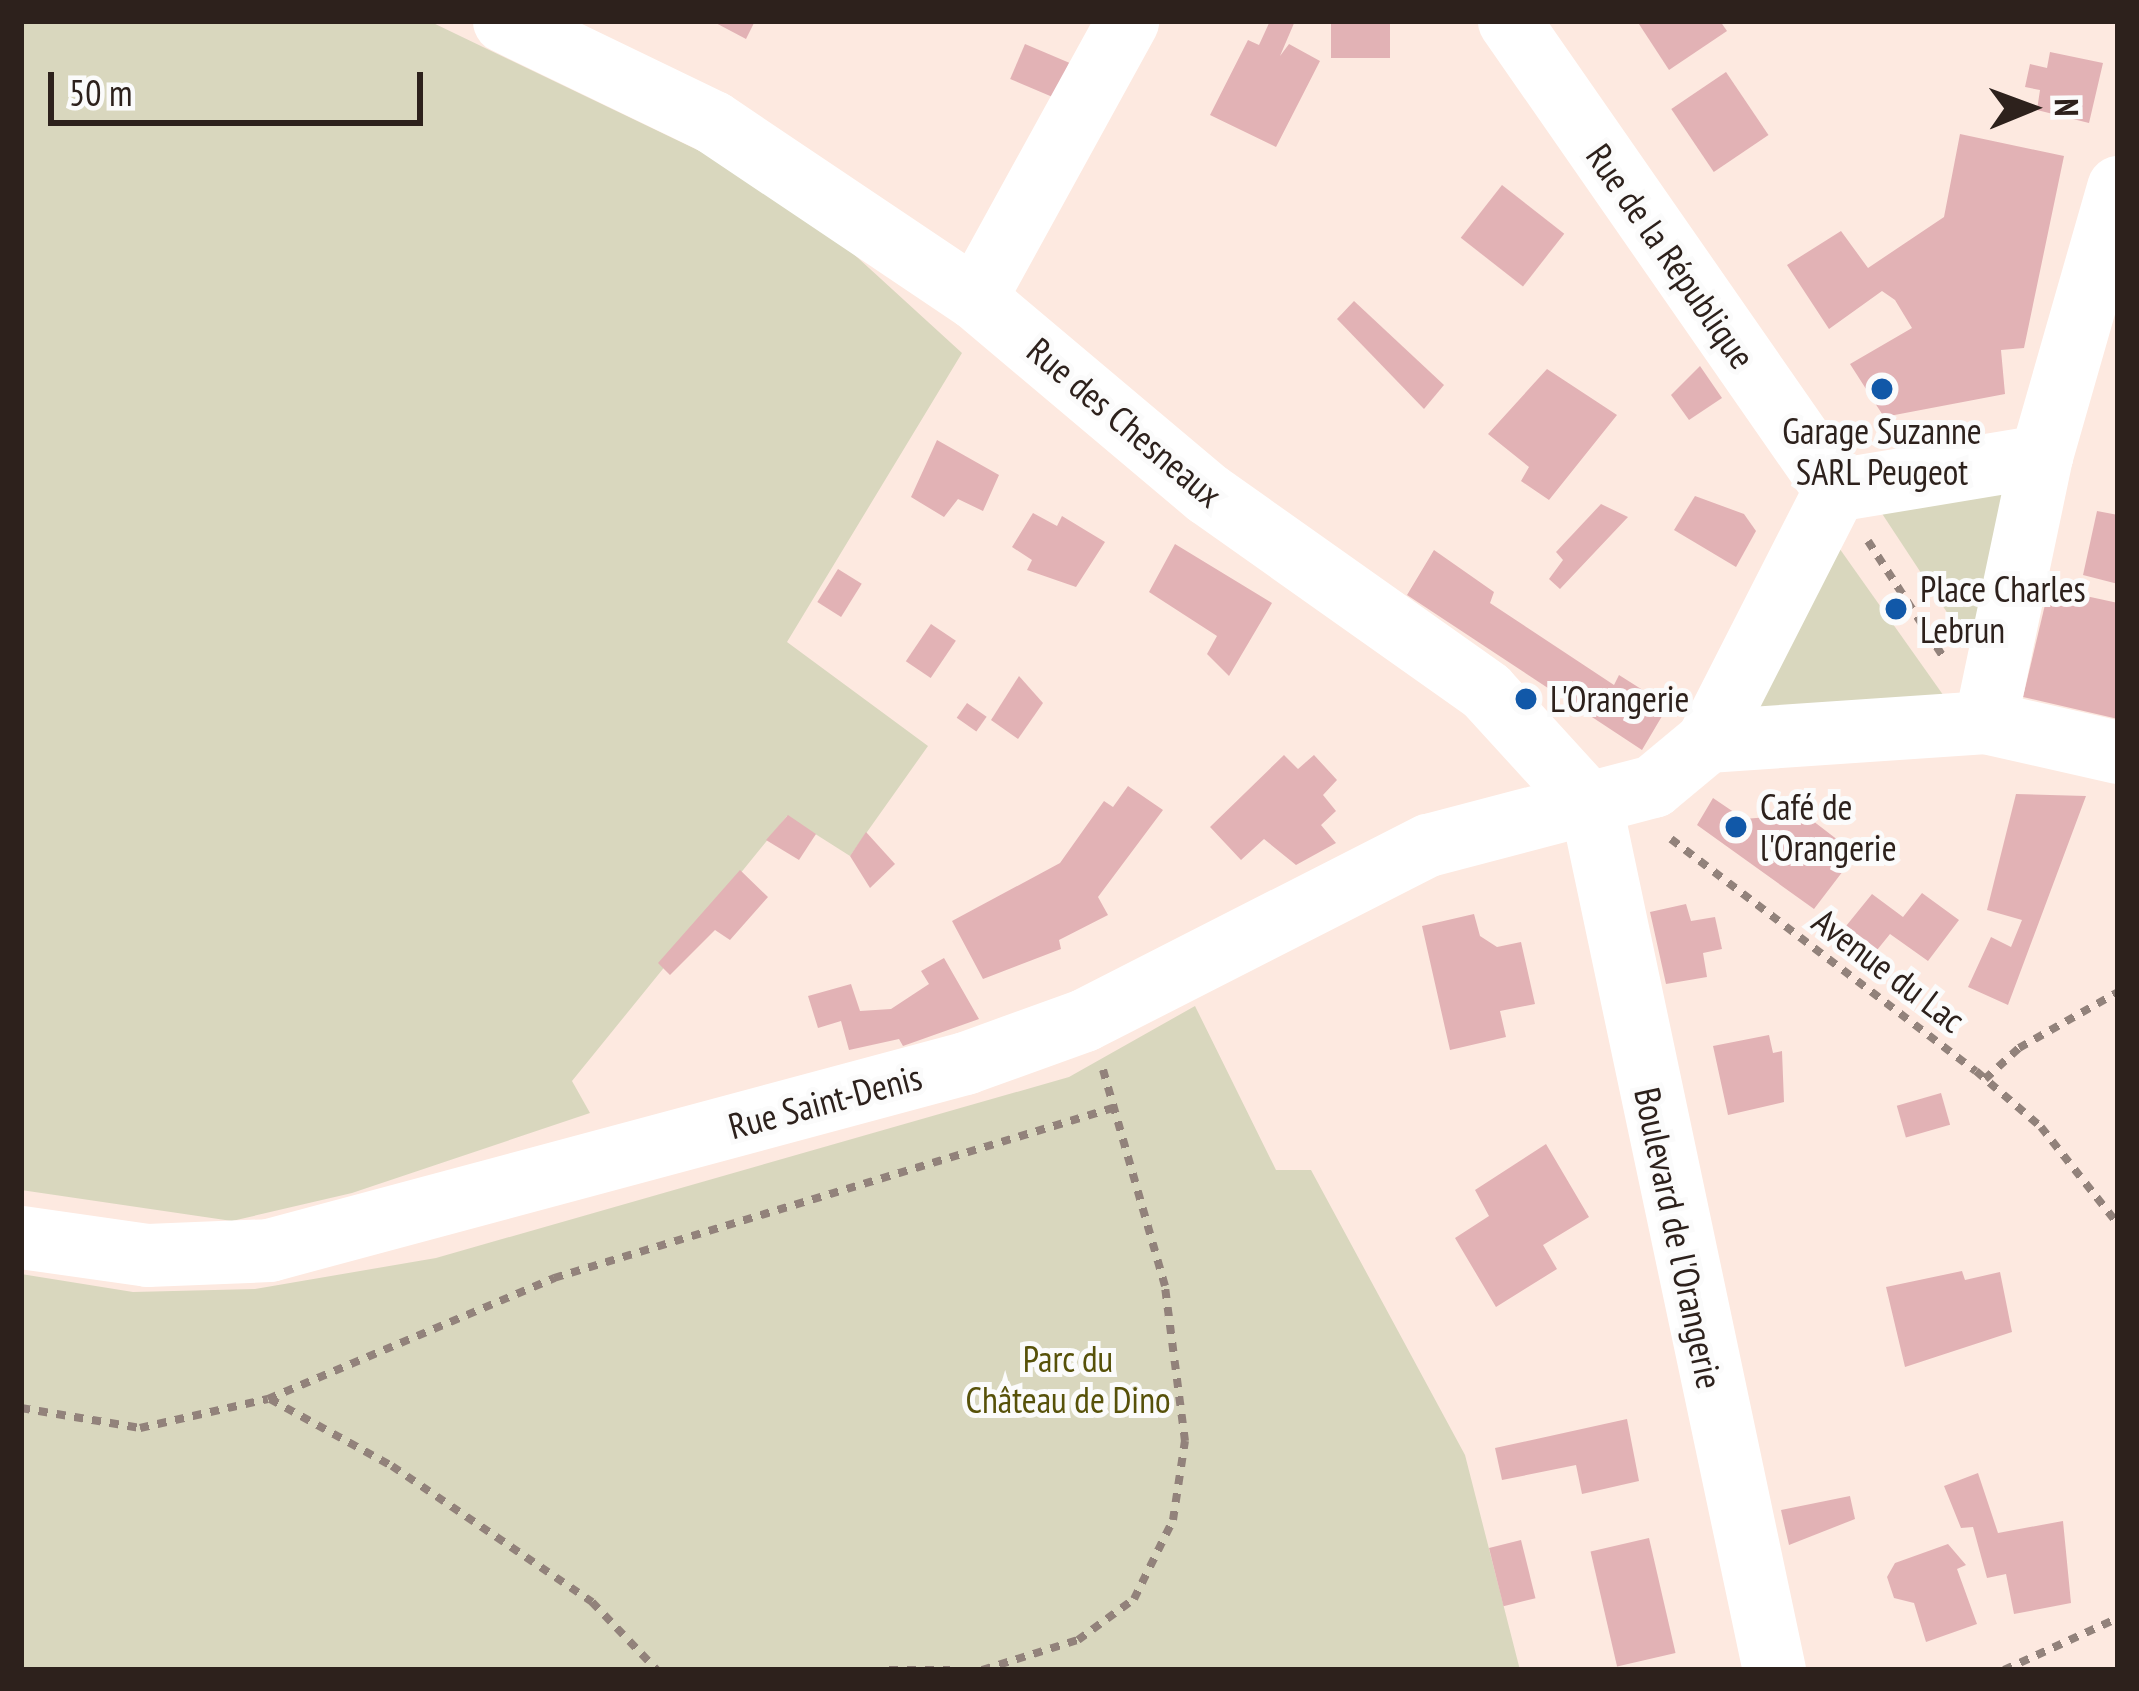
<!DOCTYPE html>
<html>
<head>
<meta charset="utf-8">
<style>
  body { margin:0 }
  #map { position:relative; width:2139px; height:1691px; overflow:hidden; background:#fde9e0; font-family:"PT Sans Narrow",sans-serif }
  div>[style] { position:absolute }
  .green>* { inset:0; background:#d9d7be }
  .building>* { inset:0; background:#e2b2b5; transform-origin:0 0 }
  .path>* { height:8px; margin-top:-4px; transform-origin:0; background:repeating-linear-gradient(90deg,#92827b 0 9px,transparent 0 18px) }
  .minor>* { height:63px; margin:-31.5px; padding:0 31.5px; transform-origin:31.5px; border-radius:31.5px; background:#fff }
  .dots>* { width:33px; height:33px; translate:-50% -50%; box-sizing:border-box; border:6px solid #fbfbfb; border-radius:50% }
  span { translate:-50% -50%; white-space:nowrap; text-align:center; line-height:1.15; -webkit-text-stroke:10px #fbfbfb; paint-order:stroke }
  .street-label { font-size:36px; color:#2d211c }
  .poi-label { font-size:36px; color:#2d211c }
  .left { translate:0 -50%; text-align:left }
  .park-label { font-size:36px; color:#575109 }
  .frame { position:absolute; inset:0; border:24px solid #2d211c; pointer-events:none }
  .north { position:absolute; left:1971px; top:48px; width:120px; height:120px; -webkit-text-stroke:9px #fbfbfb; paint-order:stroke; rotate:89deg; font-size:33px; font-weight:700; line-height:48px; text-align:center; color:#2d211c }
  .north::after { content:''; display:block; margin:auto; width:42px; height:54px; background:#2d211c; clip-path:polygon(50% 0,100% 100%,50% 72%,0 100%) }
  .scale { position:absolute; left:48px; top:72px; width:375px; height:54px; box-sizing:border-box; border:6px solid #2d211c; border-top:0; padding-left:15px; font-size:36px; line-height:42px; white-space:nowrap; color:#2d211c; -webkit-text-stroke:9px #fbfbfb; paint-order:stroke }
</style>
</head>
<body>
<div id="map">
  <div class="green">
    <div style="clip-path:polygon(21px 21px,429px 21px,710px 156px,823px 226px,962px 353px,787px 642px,928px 746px,850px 856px,787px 816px,572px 1081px,590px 1113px,352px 1193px,232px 1221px,21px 1190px)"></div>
    <div style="clip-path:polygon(2006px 488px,1975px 655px,1879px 509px)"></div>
    <div style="clip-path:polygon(1837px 545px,1946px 699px,1753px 711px)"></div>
    <div style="clip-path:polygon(1195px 1006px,1276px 1170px,1311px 1170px,1465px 1455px,1520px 1670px,21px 1670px,21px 1274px,133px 1292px,255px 1289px,436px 1258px,1069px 1077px)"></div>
  </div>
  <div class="building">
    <div style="clip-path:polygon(712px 21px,755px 21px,746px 39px)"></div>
    <div style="clip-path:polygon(1270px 21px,1295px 21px,1280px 56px,1289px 44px,1320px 61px,1276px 147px,1210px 115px,1248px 40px,1259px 45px)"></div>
    <div style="left:1331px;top:21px;width:59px;height:37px"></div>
    <div style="clip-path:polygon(1637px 21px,1720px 21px,1727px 31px,1669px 70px)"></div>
    <div style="left:1025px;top:44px;width:48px;height:38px;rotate:23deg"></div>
    <div style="clip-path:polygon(2050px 52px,2103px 63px,2089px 123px,2037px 110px,2040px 90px,2025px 87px,2030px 64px,2047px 68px)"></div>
    <div style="left:1726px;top:72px;width:76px;height:66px;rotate:56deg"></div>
    <div style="clip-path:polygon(1960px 134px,2064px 156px,2024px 348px,2001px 350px,2005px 394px,1884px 417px,1850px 364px,1912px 328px,1895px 300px,1882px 291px,1829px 329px,1787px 265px,1841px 231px,1868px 268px,1944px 217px)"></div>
    <div style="left:1502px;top:185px;width:79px;height:67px;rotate:38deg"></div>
    <div style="clip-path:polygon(1354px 301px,1444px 385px,1424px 409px,1337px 319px)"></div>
    <div style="clip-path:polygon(1700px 366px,1722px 398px,1689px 420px,1671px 395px)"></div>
    <div style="clip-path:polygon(1547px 369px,1617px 415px,1549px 500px,1521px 481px,1529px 467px,1488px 434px)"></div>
    <div style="clip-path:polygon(937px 440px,999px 475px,983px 511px,958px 499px,944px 517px,911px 497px)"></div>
    <div style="clip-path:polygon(1695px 496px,1744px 514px,1756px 531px,1736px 567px,1674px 530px)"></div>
    <div style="clip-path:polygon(1601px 504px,1628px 517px,1560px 589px,1549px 579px,1563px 560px,1556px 552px)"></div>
    <div style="clip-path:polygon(2097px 511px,2118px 515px,2118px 584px,2083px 575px)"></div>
    <div style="clip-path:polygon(1033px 513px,1057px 526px,1062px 516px,1105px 542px,1076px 587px,1027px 570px,1032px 560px,1012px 547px)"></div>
    <div style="clip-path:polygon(1175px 544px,1272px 603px,1229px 676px,1207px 654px,1217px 636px,1149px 592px)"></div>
    <div style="clip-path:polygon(1434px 550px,1494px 592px,1490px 603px,1614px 685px,1619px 675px,1668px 706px,1642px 750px,1407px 595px)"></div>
    <div style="left:838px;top:569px;width:28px;height:39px;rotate:32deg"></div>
    <div style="clip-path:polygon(2049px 588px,2118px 603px,2118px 719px,2023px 697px)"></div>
    <div style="left:931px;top:624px;width:30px;height:45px;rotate:34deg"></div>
    <div style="clip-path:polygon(1019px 676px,1043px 703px,1018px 739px,991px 720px)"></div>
    <div style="left:967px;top:703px;width:24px;height:18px;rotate:35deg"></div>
    <div style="clip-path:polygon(1284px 755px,1298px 769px,1314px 755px,1337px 780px,1323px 795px,1336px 811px,1321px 825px,1336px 843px,1296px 865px,1264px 839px,1241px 860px,1210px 827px)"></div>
    <div style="clip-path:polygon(1128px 786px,1163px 810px,1098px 897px,1108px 915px,1059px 940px,1061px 949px,983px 979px,952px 921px,1060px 863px,1104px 801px,1113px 807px)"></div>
    <div style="clip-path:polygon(2016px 794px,2086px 796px,2008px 1005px,1968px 987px,1991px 937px,2011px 947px,2022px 920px,1987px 910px)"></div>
    <div style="clip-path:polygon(1713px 798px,1744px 819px,1780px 816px,1791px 804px,1856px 854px,1814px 909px,1697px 825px)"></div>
    <div style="clip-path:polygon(788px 815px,816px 834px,799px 860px,766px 840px)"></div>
    <div style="clip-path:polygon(866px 832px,895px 864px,870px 888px,850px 856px)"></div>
    <div style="clip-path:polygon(740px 870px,768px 897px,730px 940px,715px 930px,670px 975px,658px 963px)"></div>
    <div style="clip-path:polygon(1922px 893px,1959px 920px,1928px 961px,1890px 934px,1873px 955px,1842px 931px,1872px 894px,1903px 917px)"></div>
    <div style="clip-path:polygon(1686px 904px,1691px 921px,1715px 917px,1722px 949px,1703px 953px,1707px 977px,1666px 984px,1650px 912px)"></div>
    <div style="clip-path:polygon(1474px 914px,1480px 936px,1497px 947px,1521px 942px,1535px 1004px,1500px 1011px,1506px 1037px,1450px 1050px,1422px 926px)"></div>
    <div style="clip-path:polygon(944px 958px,979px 1019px,903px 1046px,899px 1039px,849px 1050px,841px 1021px,818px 1028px,808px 996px,851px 984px,860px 1011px,891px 1009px,929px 984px,921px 971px)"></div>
    <div style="clip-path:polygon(1769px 1035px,1773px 1053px,1782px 1051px,1784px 1102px,1728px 1115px,1713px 1046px)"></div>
    <div style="left:1941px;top:1093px;width:33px;height:46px;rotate:74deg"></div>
    <div style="clip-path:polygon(1546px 1144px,1589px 1217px,1543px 1245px,1557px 1269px,1496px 1307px,1455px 1238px,1489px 1216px,1475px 1190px)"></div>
    <div style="clip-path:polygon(1962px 1271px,1965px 1280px,2000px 1272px,2012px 1332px,1905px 1367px,1886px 1287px)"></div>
    <div style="clip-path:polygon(1627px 1419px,1639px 1481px,1582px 1494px,1576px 1465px,1502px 1480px,1495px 1448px)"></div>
    <div style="clip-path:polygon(1978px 1473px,1998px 1533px,2063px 1521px,2071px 1603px,2014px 1614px,2006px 1574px,1987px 1578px,1973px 1527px,1961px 1528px,1944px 1486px)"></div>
    <div style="clip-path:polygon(1850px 1496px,1855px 1519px,1789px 1545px,1781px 1510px)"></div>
    <div style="left:1649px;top:1538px;width:118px;height:60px;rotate:77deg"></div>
    <div style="left:1521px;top:1540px;width:60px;height:33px;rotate:76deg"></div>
    <div style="clip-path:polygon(1948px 1544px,1966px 1565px,1957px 1569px,1977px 1624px,1926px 1642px,1914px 1603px,1894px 1598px,1887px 1577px,1895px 1563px)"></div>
  </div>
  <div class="path">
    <div style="left:1868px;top:541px;width:136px;rotate:57deg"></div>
    <div style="left:1671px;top:839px;width:383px;rotate:37.3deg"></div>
    <div style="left:1976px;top:1071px;width:86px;rotate:40.7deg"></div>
    <div style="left:2041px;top:1127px;width:124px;rotate:51.6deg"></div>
    <div style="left:1985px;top:1079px;width:46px;rotate:-42.4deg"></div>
    <div style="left:2019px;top:1048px;width:114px;rotate:-29.5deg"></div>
    <div style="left:270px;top:1399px;width:139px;rotate:28.8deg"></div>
    <div style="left:392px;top:1466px;width:242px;rotate:34.2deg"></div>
    <div style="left:592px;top:1602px;width:94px;rotate:46.3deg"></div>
    <div style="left:21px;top:1408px;width:121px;rotate:9.5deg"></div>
    <div style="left:140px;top:1428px;width:131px;rotate:-12.8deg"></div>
    <div style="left:268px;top:1399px;width:311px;rotate:-22.9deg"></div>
    <div style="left:554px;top:1278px;width:587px;rotate:-16.92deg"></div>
    <div style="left:889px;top:1670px;width:61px"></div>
    <div style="left:982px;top:1670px;width:101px;rotate:-17.4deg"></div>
    <div style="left:1078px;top:1640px;width:69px;rotate:-36.2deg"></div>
    <div style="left:1134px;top:1599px;width:88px;rotate:-63.7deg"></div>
    <div style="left:1173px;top:1520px;width:80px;rotate:-81.4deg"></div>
    <div style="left:1185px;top:1441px;width:156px;rotate:-97.4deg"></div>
    <div style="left:1165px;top:1286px;width:225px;rotate:-106deg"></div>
    <div style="left:2004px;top:1670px;width:125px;rotate:-24.5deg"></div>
  </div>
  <div class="minor">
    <div style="left:504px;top:21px;width:232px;rotate:25.8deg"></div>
    <div style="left:713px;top:122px;width:316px;rotate:33.9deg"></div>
    <div style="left:975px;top:298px;width:304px;rotate:40.1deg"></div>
    <div style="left:1208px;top:494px;width:341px;rotate:35.3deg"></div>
    <div style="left:1486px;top:691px;width:156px;rotate:47.6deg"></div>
    <div style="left:1509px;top:21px;width:571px;rotate:55.2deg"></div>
    <div style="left:975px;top:298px;width:316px;rotate:-61.2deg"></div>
    <div style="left:1835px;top:490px;width:209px;rotate:-9.4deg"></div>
    <div style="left:1985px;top:722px;width:272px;rotate:-78.1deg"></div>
    <div style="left:2041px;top:456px;width:280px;rotate:-74deg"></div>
    <div style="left:1707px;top:741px;width:282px;rotate:-63deg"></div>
    <div style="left:1591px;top:806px;width:883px;rotate:78.04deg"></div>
    <div style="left:21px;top:1237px;width:127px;rotate:8.1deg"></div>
    <div style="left:147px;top:1255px;width:122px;rotate:-2.3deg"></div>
    <div style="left:269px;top:1250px;width:721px;rotate:-15.04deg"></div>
    <div style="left:965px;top:1063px;width:127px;rotate:-19.9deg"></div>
    <div style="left:1084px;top:1020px;width:386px;rotate:-27deg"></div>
    <div style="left:1428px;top:845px;width:233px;rotate:-14.7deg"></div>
    <div style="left:1653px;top:786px;width:70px;rotate:-39.8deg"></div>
    <div style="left:1707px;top:741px;width:279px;rotate:-3.9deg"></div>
    <div style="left:1985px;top:722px;width:136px;rotate:12.7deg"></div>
  </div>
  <div class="dots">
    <div style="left:1882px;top:389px;background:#1158a8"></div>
    <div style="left:1896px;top:609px;background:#1158a8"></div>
    <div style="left:1526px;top:699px;background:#1158a8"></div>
    <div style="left:1736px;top:827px;background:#1158a8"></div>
  </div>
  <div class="street-label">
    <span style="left:1671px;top:256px;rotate:55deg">Rue de la République</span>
    <span style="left:1125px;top:422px;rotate:40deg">Rue des Chesneaux</span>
    <span style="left:1889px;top:970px;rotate:37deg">Avenue du Lac</span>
    <span style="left:825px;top:1101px;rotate:-15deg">Rue Saint-Denis</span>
    <span style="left:1679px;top:1238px;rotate:78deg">Boulevard de l'Orangerie</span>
  </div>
  <div class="poi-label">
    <span style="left:1882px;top:451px">Garage Suzanne<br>SARL Peugeot</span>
    <span class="left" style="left:1920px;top:609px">Place Charles<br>Lebrun</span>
    <span class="left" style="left:1550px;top:699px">L'Orangerie</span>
    <span class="left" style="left:1760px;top:827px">Café de<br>l'Orangerie</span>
  </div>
  <div class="park-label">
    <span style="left:1068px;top:1379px">Parc du<br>Château de Dino</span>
  </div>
  <div class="frame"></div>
  <div class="north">N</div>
  <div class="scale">50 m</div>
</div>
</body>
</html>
